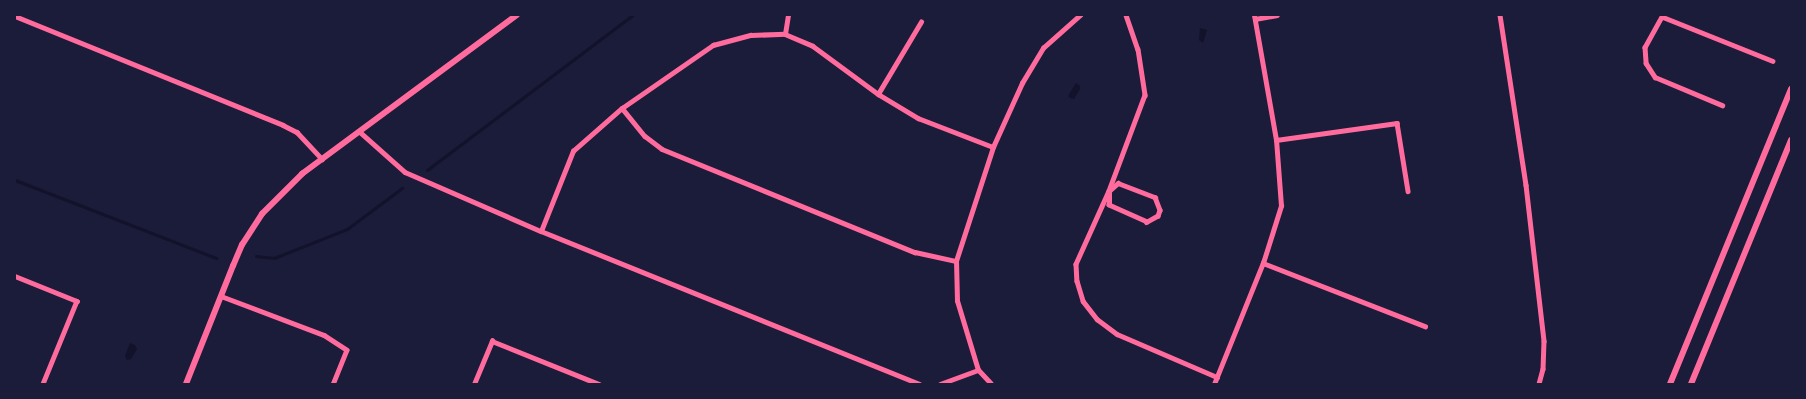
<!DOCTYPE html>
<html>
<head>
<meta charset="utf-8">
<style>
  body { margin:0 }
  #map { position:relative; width:1806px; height:399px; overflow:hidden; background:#1b1b3a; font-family:"Sofia Sans Condensed",sans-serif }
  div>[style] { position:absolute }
  .water>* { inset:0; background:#12122b }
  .stream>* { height:3px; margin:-1.5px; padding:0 1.5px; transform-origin:1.5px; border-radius:1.5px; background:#12122b }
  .minor>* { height:4.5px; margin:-2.25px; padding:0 2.25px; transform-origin:2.25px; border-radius:2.25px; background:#ff6b9d }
  .tertiary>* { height:5.5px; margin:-2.75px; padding:0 2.75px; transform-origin:2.75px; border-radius:2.75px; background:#ff6b9d }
  .secondary>* { height:6px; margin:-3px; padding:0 3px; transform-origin:3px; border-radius:3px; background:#ff6b9d }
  span { translate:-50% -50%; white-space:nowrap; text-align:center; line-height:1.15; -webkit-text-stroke:5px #1b1b3a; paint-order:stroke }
  .frame { position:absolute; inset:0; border:16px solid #1b1b3a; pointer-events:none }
</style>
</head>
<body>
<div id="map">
  <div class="water">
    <div style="clip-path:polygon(1200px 28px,1207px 30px,1203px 43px,1199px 40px)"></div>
    <div style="clip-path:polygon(1076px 83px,1080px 86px,1080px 89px,1074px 99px,1070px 98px,1068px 96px)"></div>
    <div style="clip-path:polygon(130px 343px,135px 345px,137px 349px,131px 359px,127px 360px,125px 356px)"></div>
  </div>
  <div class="stream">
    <div style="left:427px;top:170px;width:258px;rotate:-37deg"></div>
    <div style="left:15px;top:180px;width:216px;rotate:21.2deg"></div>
    <div style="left:256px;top:256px;width:18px;rotate:6deg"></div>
    <div style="left:274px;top:258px;width:79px;rotate:-21.7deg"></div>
    <div style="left:347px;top:229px;width:69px;rotate:-36.7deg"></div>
  </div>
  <div class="minor">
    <div style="left:1126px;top:15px;width:36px;rotate:71deg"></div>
    <div style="left:1138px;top:49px;width:47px;rotate:81.3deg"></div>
    <div style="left:1145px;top:95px;width:103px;rotate:110.6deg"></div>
    <div style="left:1109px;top:191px;width:80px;rotate:114.3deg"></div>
    <div style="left:1076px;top:264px;width:17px;rotate:87deg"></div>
    <div style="left:1077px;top:281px;width:21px;rotate:73deg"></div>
    <div style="left:1083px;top:301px;width:23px;rotate:52deg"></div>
    <div style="left:1097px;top:319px;width:25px;rotate:37deg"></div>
    <div style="left:1117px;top:334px;width:109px;rotate:23.3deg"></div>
    <div style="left:1500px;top:15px;width:172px;rotate:81.3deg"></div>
    <div style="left:1526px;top:185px;width:157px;rotate:83.4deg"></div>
    <div style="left:1544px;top:341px;width:28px;rotate:92deg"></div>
    <div style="left:1543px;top:369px;width:16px;rotate:105deg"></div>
    <div style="left:1663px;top:15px;width:37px;rotate:119deg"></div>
    <div style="left:1645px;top:47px;width:16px;rotate:86deg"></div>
    <div style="left:1646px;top:63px;width:17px;rotate:57deg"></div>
    <div style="left:1655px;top:77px;width:73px;rotate:22.7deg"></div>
    <div style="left:15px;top:16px;width:289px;rotate:22.1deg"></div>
    <div style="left:283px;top:125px;width:16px;rotate:27deg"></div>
    <div style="left:297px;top:132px;width:37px;rotate:47deg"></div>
    <div style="left:1663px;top:17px;width:118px;rotate:21.8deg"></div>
    <div style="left:1255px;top:19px;width:22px;rotate:-10deg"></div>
    <div style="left:785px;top:34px;width:19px;rotate:-81deg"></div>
    <div style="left:878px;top:94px;width:84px;rotate:-59.2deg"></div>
    <div style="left:622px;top:108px;width:36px;rotate:51deg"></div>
    <div style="left:645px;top:136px;width:21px;rotate:37deg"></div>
    <div style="left:662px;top:149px;width:273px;rotate:22.2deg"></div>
    <div style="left:915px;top:252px;width:42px;rotate:12.4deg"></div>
    <div style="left:360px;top:132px;width:60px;rotate:41.6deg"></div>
    <div style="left:405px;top:172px;width:148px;rotate:23.5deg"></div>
    <div style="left:541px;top:231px;width:408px;rotate:22deg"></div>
    <div style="left:1276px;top:140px;width:122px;rotate:-8deg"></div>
    <div style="left:1397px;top:123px;width:69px;rotate:80.8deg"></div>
    <div style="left:1118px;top:183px;width:40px;rotate:21deg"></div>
    <div style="left:1155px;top:197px;width:14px;rotate:69deg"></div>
    <div style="left:1160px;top:210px;width:6px;rotate:108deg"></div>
    <div style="left:1158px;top:216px;width:13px;rotate:151deg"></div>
    <div style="left:1147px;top:222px;width:42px;rotate:-155.9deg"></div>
    <div style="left:1109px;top:205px;width:14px;rotate:-90deg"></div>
    <div style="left:1109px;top:191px;width:12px;rotate:-42deg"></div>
    <div style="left:541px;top:231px;width:86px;rotate:-68.2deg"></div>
    <div style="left:573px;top:151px;width:65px;rotate:-41.3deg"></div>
    <div style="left:622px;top:108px;width:111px;rotate:-34.7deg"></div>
    <div style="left:713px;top:45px;width:39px;rotate:-15deg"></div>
    <div style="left:751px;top:35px;width:34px;rotate:-2deg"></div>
    <div style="left:785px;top:34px;width:30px;rotate:23deg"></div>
    <div style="left:813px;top:46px;width:81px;rotate:36.4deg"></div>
    <div style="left:878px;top:94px;width:47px;rotate:31deg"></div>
    <div style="left:918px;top:118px;width:80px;rotate:21.1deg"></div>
    <div style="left:1263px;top:263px;width:174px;rotate:21.3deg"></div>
    <div style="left:15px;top:276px;width:67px;rotate:22deg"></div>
    <div style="left:77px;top:301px;width:90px;rotate:112.3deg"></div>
    <div style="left:221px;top:296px;width:110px;rotate:20.7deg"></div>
    <div style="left:324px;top:335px;width:27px;rotate:33deg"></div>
    <div style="left:347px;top:350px;width:37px;rotate:112deg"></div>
    <div style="left:474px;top:384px;width:47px;rotate:-67.3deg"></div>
    <div style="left:492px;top:341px;width:115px;rotate:21.9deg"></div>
    <div style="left:940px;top:384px;width:40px;rotate:-20.2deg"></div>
    <div style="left:991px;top:384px;width:19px;rotate:-133deg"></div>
    <div style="left:978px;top:370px;width:72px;rotate:-106.9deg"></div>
    <div style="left:957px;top:301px;width:40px;rotate:-91.4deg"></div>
    <div style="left:956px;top:261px;width:120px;rotate:-72deg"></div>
    <div style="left:993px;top:147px;width:70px;rotate:-65.6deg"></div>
    <div style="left:1022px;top:83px;width:41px;rotate:-59deg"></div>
    <div style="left:1043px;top:48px;width:50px;rotate:-41.7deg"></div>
    <div style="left:1214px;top:384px;width:131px;rotate:-68deg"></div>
    <div style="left:1263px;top:263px;width:60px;rotate:-72.5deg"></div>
    <div style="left:1281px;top:206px;width:66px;rotate:-94.3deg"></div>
    <div style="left:1276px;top:140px;width:127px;rotate:-100deg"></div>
  </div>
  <div class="tertiary">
    <div style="left:186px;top:384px;width:127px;rotate:-68.3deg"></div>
    <div style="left:233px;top:266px;width:23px;rotate:-67deg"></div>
    <div style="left:242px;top:245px;width:37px;rotate:-57deg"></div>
    <div style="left:262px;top:214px;width:57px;rotate:-45deg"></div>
    <div style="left:302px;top:174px;width:267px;rotate:-36.5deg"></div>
  </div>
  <div class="secondary">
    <div style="left:1670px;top:384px;width:319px;rotate:-67.7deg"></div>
    <div style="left:1691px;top:384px;width:264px;rotate:-67.7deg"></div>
  </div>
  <div class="frame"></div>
</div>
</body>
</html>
